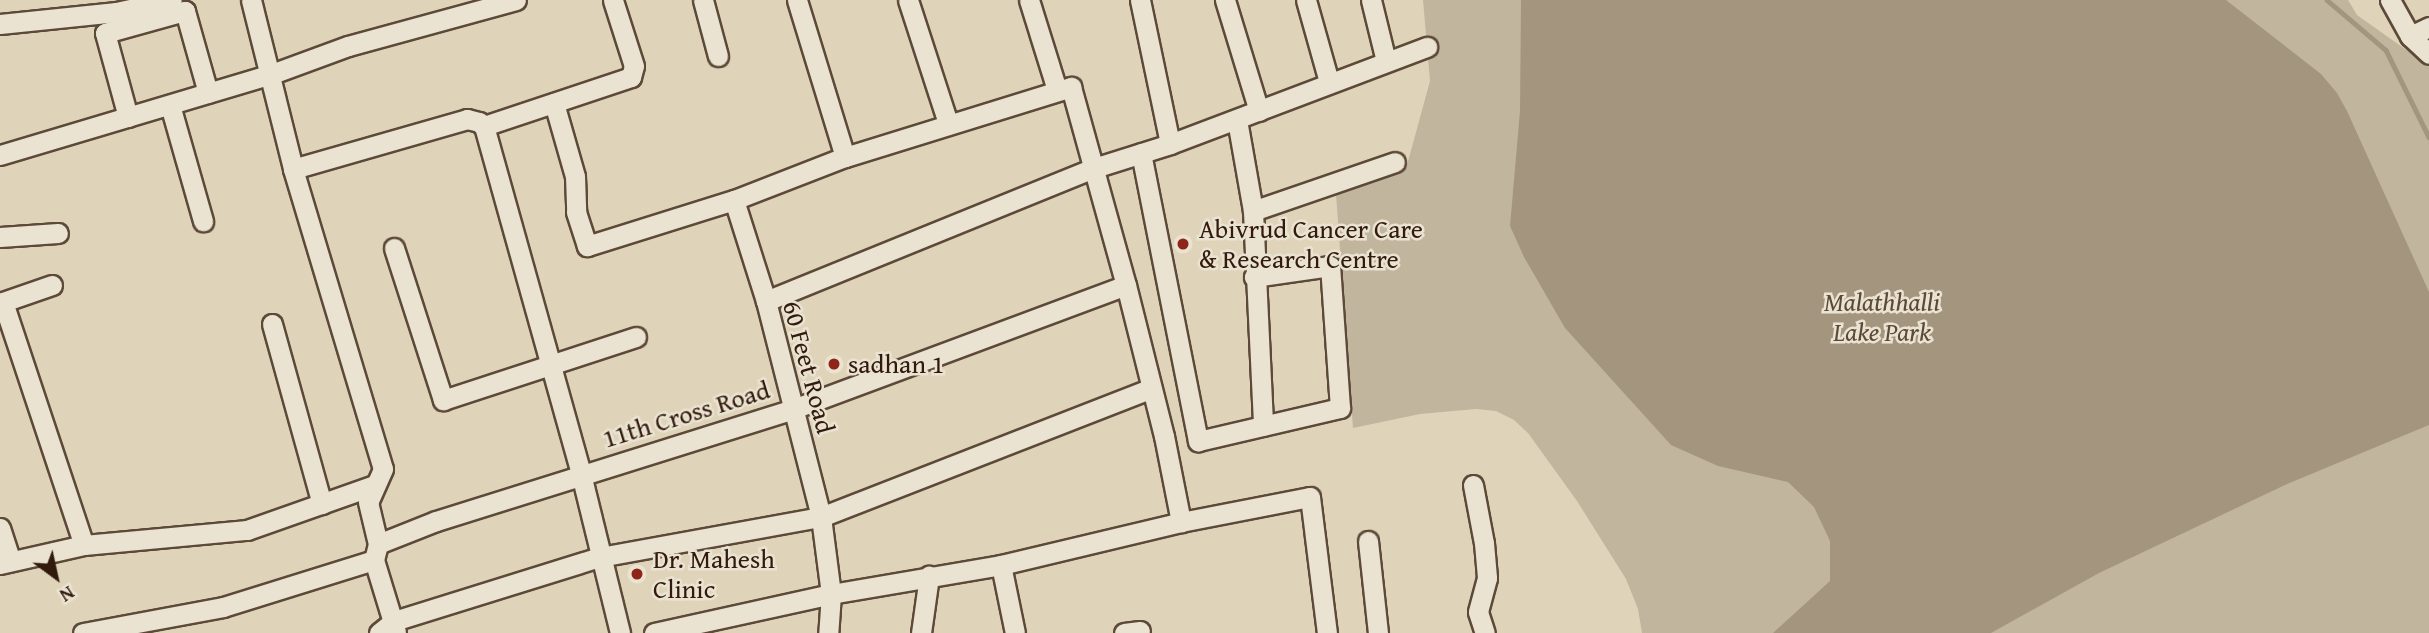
<!DOCTYPE html>
<html>
<head>
<meta charset="utf-8">
<style>
  body { margin:0 }
  #map { position:relative; width:2429px; height:633px; overflow:hidden; background:#dfd4ba; font-family:"Gentium Book Plus",serif }
  div>[style] { position:absolute }
  .green>* { inset:0; background:#c2b59d }
  .water>* { inset:0; background:#a4957f }
  .stream>* { height:4.5px; margin:-2.25px; padding:0 2.25px; transform-origin:2.25px; border-radius:2.25px; background:#a4957f }
  .roads { filter:drop-shadow(2px 0 #5d4938) drop-shadow(-2px 0 #5d4938) drop-shadow(0 2px #5d4938) drop-shadow(0 -2px #5d4938) }
  .minor>* { height:19px; margin:-9.5px; padding:0 9.5px; transform-origin:9.5px; border-radius:9.5px; background:#eae3d2 }
  .dots>* { width:19px; height:19px; translate:-50% -50%; box-sizing:border-box; border:4px solid #eae3d2; border-radius:50% }
  span { translate:-50% -50%; white-space:nowrap; text-align:center; line-height:1.15; -webkit-text-stroke:5px #eae3d2; paint-order:stroke }
  .poi-label { font-size:26px; color:#321b0d }
  .left { translate:0 -50%; text-align:left }
  .park-label { font-size:26px; color:#5d4938; font-style:italic }
  .street-label { font-size:26px; color:#321b0d }
  .north { position:absolute; left:21px; top:542px; width:70px; height:70px; -webkit-text-stroke:5px #eae3d2; paint-order:stroke; rotate:147deg; font-size:19px; font-weight:700; line-height:28px; text-align:center; color:#321b0d }
  .north::after { content:''; display:block; margin:auto; width:24px; height:32px; background:#321b0d; clip-path:polygon(50% 0,100% 100%,50% 72%,0 100%) }
</style>
</head>
<body>
<div id="map">
  <div class="green">
    <div style="clip-path:polygon(1423px 0,2348px 0,2357px 15px,2429px 66px,2429px 633px,1642px 633px,1638px 609px,1626px 579px,1577px 501px,1528px 433px,1514px 420px,1496px 411px,1476px 409px,1420px 414px,1353px 428px,1336px 194px,1407px 165px,1430px 81px)"></div>
  </div>
  <div class="water">
    <div style="clip-path:polygon(1521px 0,2226px 0,2321px 74px,2337px 93px,2347px 111px,2429px 292px,2429px 425px,2285px 485px,2099px 573px,1991px 633px,1773px 633px,1830px 581px,1830px 541px,1814px 507px,1788px 482px,1718px 466px,1671px 445px,1565px 328px,1524px 257px,1510px 226px,1520px 111px)"></div>
  </div>
  <div class="stream">
    <div style="left:2327px;top:0;width:77px;rotate:40.3deg"></div>
    <div style="left:2386px;top:50px;width:97px;rotate:63.7deg"></div>
  </div>
  <div class="roads">
    <div class="minor">
      <div style="left:251px;top:0;width:174px;rotate:76deg"></div>
      <div style="left:293px;top:169px;width:313px;rotate:73.3deg"></div>
      <div style="left:383px;top:469px;width:36px;rotate:114deg"></div>
      <div style="left:368px;top:502px;width:43px;rotate:76.6deg"></div>
      <div style="left:378px;top:544px;width:16px;rotate:104deg"></div>
      <div style="left:374px;top:560px;width:75px;rotate:73deg"></div>
      <div style="left:703px;top:0;width:58px;rotate:75deg"></div>
      <div style="left:908px;top:0;width:129px;rotate:72deg"></div>
      <div style="left:1029px;top:0;width:94px;rotate:72.7deg"></div>
      <div style="left:1140px;top:0;width:147px;rotate:78.2deg"></div>
      <div style="left:1225px;top:0;width:116px;rotate:73deg"></div>
      <div style="left:1306px;top:0;width:85px;rotate:74.3deg"></div>
      <div style="left:1371px;top:0;width:63px;rotate:76.2deg"></div>
      <div style="left:2390px;top:0;width:41px;rotate:60.9deg"></div>
      <div style="left:2410px;top:36px;width:21px;rotate:-25deg"></div>
      <div style="left:0;top:24px;width:117px;rotate:-5.9deg"></div>
      <div style="left:116px;top:12px;width:57px;rotate:-12.1deg"></div>
      <div style="left:2410px;top:36px;width:26px;rotate:43deg"></div>
      <div style="left:554px;top:103px;width:76px;rotate:74deg"></div>
      <div style="left:575px;top:176px;width:36px;rotate:88deg"></div>
      <div style="left:576px;top:212px;width:36px;rotate:72deg"></div>
      <div style="left:587px;top:246px;width:154px;rotate:-17.4deg"></div>
      <div style="left:734px;top:200px;width:119px;rotate:-21.2deg"></div>
      <div style="left:845px;top:157px;width:164px;rotate:-107deg"></div>
      <div style="left:170px;top:105px;width:121px;rotate:74.1deg"></div>
      <div style="left:128px;top:117px;width:87px;rotate:-105.3deg"></div>
      <div style="left:105px;top:33px;width:83px;rotate:-15.4deg"></div>
      <div style="left:185px;top:11px;width:85px;rotate:74.3deg"></div>
      <div style="left:1237px;top:120px;width:92px;rotate:80deg"></div>
      <div style="left:1253px;top:211px;width:215px;rotate:87.3deg"></div>
      <div style="left:484px;top:126px;width:155px;rotate:-18.4deg"></div>
      <div style="left:631px;top:77px;width:11px;rotate:-75deg"></div>
      <div style="left:634px;top:66px;width:69px;rotate:-107.7deg"></div>
      <div style="left:1141px;top:153px;width:294px;rotate:78.8deg"></div>
      <div style="left:1198px;top:441px;width:146px;rotate:-13.1deg"></div>
      <div style="left:1340px;top:408px;width:142px;rotate:-94deg"></div>
      <div style="left:1330px;top:266px;width:77px;rotate:171.8deg"></div>
      <div style="left:0;top:155px;width:281px;rotate:-16.6deg"></div>
      <div style="left:269px;top:75px;width:84px;rotate:-20.2deg"></div>
      <div style="left:348px;top:46px;width:174px;rotate:-15.3deg"></div>
      <div style="left:845px;top:157px;width:237px;rotate:-17.2deg"></div>
      <div style="left:1071px;top:87px;width:205px;rotate:74.5deg"></div>
      <div style="left:1126px;top:285px;width:156px;rotate:75.9deg"></div>
      <div style="left:1164px;top:436px;width:88px;rotate:78.8deg"></div>
      <div style="left:293px;top:169px;width:181px;rotate:-16deg"></div>
      <div style="left:467px;top:119px;width:12px;rotate:14deg"></div>
      <div style="left:479px;top:122px;width:6px;rotate:39deg"></div>
      <div style="left:484px;top:126px;width:361px;rotate:74.4deg"></div>
      <div style="left:581px;top:474px;width:164px;rotate:76.2deg"></div>
      <div style="left:734px;top:200px;width:106px;rotate:72.4deg"></div>
      <div style="left:766px;top:301px;width:223px;rotate:75.7deg"></div>
      <div style="left:821px;top:517px;width:78px;rotate:82.6deg"></div>
      <div style="left:831px;top:594px;width:39px;rotate:94deg"></div>
      <div style="left:1253px;top:211px;width:150px;rotate:-19deg"></div>
      <div style="left:0;top:237px;width:58px;rotate:-3.9deg"></div>
      <div style="left:394px;top:248px;width:160px;rotate:72.1deg"></div>
      <div style="left:443px;top:400px;width:203px;rotate:-18.1deg"></div>
      <div style="left:766px;top:301px;width:354px;rotate:-22.1deg"></div>
      <div style="left:1094px;top:168px;width:80px;rotate:-17.5deg"></div>
      <div style="left:1170px;top:144px;width:275px;rotate:-20.7deg"></div>
      <div style="left:3px;top:302px;width:256px;rotate:71.6deg"></div>
      <div style="left:0;top:303px;width:55px;rotate:-19.1deg"></div>
      <div style="left:272px;top:324px;width:187px;rotate:74.5deg"></div>
      <div style="left:1473px;top:485px;width:59px;rotate:79.3deg"></div>
      <div style="left:1484px;top:543px;width:35px;rotate:85deg"></div>
      <div style="left:1487px;top:578px;width:35px;rotate:105deg"></div>
      <div style="left:1478px;top:612px;width:22px;rotate:72deg"></div>
      <div style="left:0;top:528px;width:35px;rotate:72deg"></div>
      <div style="left:1368px;top:541px;width:93px;rotate:83.8deg"></div>
      <div style="left:378px;top:544px;width:62px;rotate:-21.6deg"></div>
      <div style="left:436px;top:521px;width:374px;rotate:-17.4deg"></div>
      <div style="left:793px;top:409px;width:355px;rotate:-20.4deg"></div>
      <div style="left:0;top:564px;width:86px;rotate:-12.7deg"></div>
      <div style="left:84px;top:545px;width:164px;rotate:-5.3deg"></div>
      <div style="left:247px;top:530px;width:136px;rotate:-19.4deg"></div>
      <div style="left:1001px;top:565px;width:69px;rotate:78.4deg"></div>
      <div style="left:83px;top:633px;width:142px;rotate:-10.5deg"></div>
      <div style="left:223px;top:607px;width:158px;rotate:-17.3deg"></div>
      <div style="left:379px;top:633px;width:19px;rotate:-39deg"></div>
      <div style="left:394px;top:621px;width:216px;rotate:-17.3deg"></div>
      <div style="left:600px;top:557px;width:225px;rotate:-10.3deg"></div>
      <div style="left:821px;top:517px;width:353px;rotate:-21.3deg"></div>
      <div style="left:654px;top:633px;width:181px;rotate:-12.4deg"></div>
      <div style="left:831px;top:594px;width:172px;rotate:-9.7deg"></div>
      <div style="left:1001px;top:565px;width:185px;rotate:-13.4deg"></div>
      <div style="left:1181px;top:522px;width:131px;rotate:-11deg"></div>
      <div style="left:1310px;top:497px;width:137px;rotate:82.9deg"></div>
      <div style="left:921px;top:633px;width:58px;rotate:-82deg"></div>
      <div style="left:1124px;top:633px;width:16px;rotate:-7deg"></div>
    </div>
  </div>
  <div class="dots">
    <div style="left:1183px;top:244px;background:#8f2418"></div>
    <div style="left:834px;top:364px;background:#8f2418"></div>
    <div style="left:637px;top:574px;background:#8f2418"></div>
  </div>
  <div class="poi-label">
    <span class="left" style="left:1199px;top:244px">Abivrud Cancer Care<br>&amp; Research Centre</span>
    <span class="left" style="left:848px;top:364px">sadhan 1</span>
    <span class="left" style="left:653px;top:574px">Dr. Mahesh<br>Clinic</span>
  </div>
  <div class="park-label">
    <span style="left:1882px;top:317px">Malathhalli<br>Lake Park</span>
  </div>
  <div class="street-label">
    <span style="left:809px;top:367px;rotate:75deg">60 Feet Road</span>
    <span style="left:686px;top:414px;rotate:-17deg">11th Cross Road</span>
  </div>
  <div class="north">N</div>
</div>
</body>
</html>
